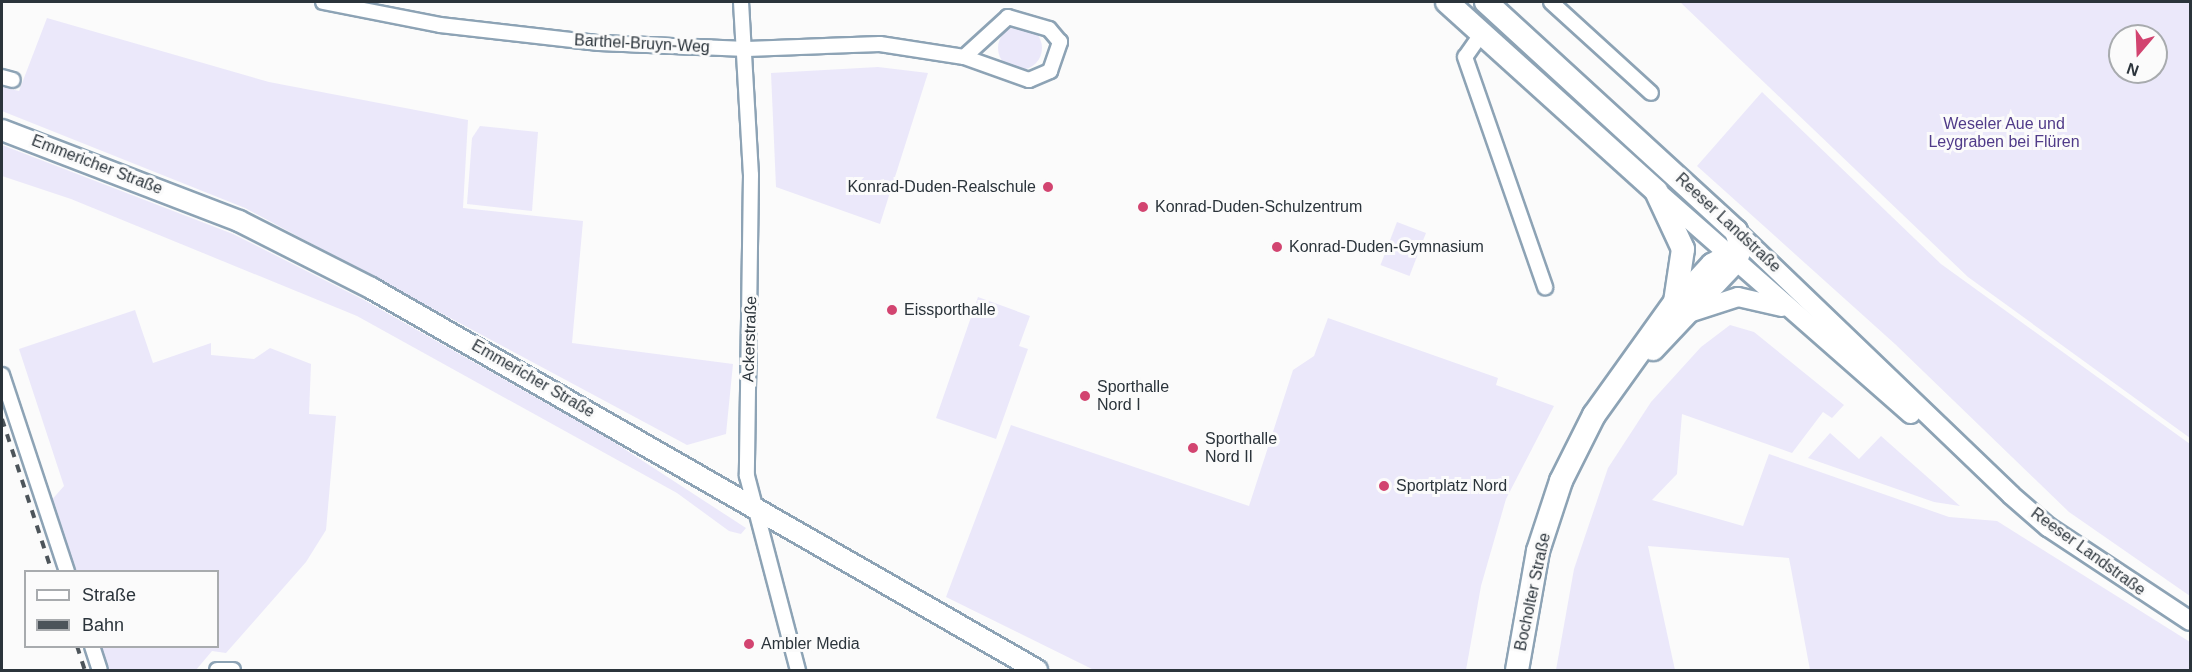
<!DOCTYPE html>
<html>
<head>
<meta charset="utf-8">
<style>
  body { margin:0 }
  #map { position:relative; width:2192px; height:672px; overflow:hidden; background:#fbfbfb; font-family:Arial,sans-serif }
  div>[style] { position:absolute }
  .green>* { inset:0; background:#ebe8fa; transform-origin:0 0 }
  .round { border-radius:50% }
  .roads { filter:drop-shadow(2px 0 #8da3b5) drop-shadow(-2px 0 #8da3b5) drop-shadow(0 2px #8da3b5) drop-shadow(0 -2px #8da3b5) }
  .minor>* { height:14px; margin:-7px; padding:0 7px; transform-origin:7px; border-radius:7px; background:#fff }
  .tertiary>* { height:18px; margin:-9px; padding:0 9px; transform-origin:9px; border-radius:9px; background:#fff }
  .secondary>* { height:20px; margin:-10px; padding:0 10px; transform-origin:10px; border-radius:10px; background:#fff }
  .primary>* { height:22px; margin:-11px; padding:0 11px; transform-origin:11px; border-radius:11px; background:#fff }
  .rail>* { height:4px; margin-top:-2px; transform-origin:0; background:repeating-linear-gradient(90deg,#4c545a 0 8px,transparent 0 16px) }
  .dots>* { width:16px; height:16px; translate:-50% -50%; box-sizing:border-box; border:3px solid #fbfbfb; border-radius:50% }
  span { translate:-50% -50%; white-space:nowrap; text-align:center; line-height:1.15; -webkit-text-stroke:6px #fbfbfb; paint-order:stroke }
  .street-label { font-size:16px; color:#2b343b }
  .park-label { font-size:16px; color:#503b89 }
  .poi-label { font-size:16px; color:#2b343b }
  .right { translate:-100% -50%; text-align:right }
  .left { translate:0 -50%; text-align:left }
  .frame { position:absolute; inset:0; border:3px solid #2b343b; pointer-events:none }
  .legend { position:absolute; left:24px; top:570px; width:195px; height:78px; box-sizing:border-box; background:#fbfbfb; border:2px solid #a8abae; margin:0; padding:8px 10px; list-style:none; font-size:18px; color:#2b343b }
  .legend li { display:flex; align-items:center; gap:12px; height:30px }
  .legend b { width:30px; border:2px solid #a8abae }
  .north { position:absolute; left:2108px; top:24px; width:60px; height:60px; box-sizing:border-box; background:#fbfbfb; border:2px solid #a8abae; border-radius:50%; rotate:199deg; font-size:16px; font-weight:700; line-height:24px; text-align:center; color:#2b343b }
  .north::after { content:''; display:block; margin:auto; width:21px; height:27px; background:#d24470; clip-path:polygon(50% 0,100% 100%,50% 72%,0 100%) }
</style>
</head>
<body>
<div id="map">
  <div class="green">
    <div style="clip-path:polygon(evenodd,1680px 2px,2190px 2px,2190px 438px,1968px 277px,1680px 2px,2120px 36px,2156px 36px,2156px 72px,2120px 72px,2120px 36px)"></div>
    <div style="clip-path:polygon(47px 18px,269px 82px,468px 120px,463px 208px,583px 221px,572px 343px,733px 364px,726px 434px,687px 445px,245px 208px,2px 111px,2px 87px,19px 91px)"></div>
    <div class="round" style="left:998px;top:26px;width:44px;height:44px"></div>
    <div style="clip-path:polygon(878px 67px,928px 73px,880px 224px,776px 187px,771px 73px)"></div>
    <div style="clip-path:polygon(1762px 92px,1941px 264px,2190px 444px,2190px 596px,2069px 512px,1895px 344px,1697px 166px)"></div>
    <div style="clip-path:polygon(480px 126px,538px 132px,532px 211px,467px 204px,472px 138px)"></div>
    <div style="clip-path:polygon(2px 145px,233px 234px,364px 300px,609px 439px,746px 528px,741px 534px,729px 531px,677px 493px,357px 316px,71px 199px,2px 176px)"></div>
    <div style="left:1397px;top:222px;width:31px;height:46px;rotate:21deg"></div>
    <div style="clip-path:polygon(978px 297px,1030px 316px,1019px 346px,1028px 349px,996px 439px,936px 418px)"></div>
    <div style="clip-path:polygon(135px 310px,153px 363px,211px 343px,211px 355px,254px 359px,270px 348px,311px 364px,309px 414px,336px 416px,326px 530px,306px 562px,226px 653px,212px 651px,196px 670px,105px 670px,97px 647px,218px 646px,218px 572px,72px 571px,49px 503px,64px 486px,19px 349px)"></div>
    <div style="clip-path:polygon(1328px 318px,1498px 378px,1496px 385px,1554px 406px,1506px 499px,1481px 586px,1466px 670px,1094px 670px,946px 597px,1011px 425px,1249px 506px,1293px 370px,1314px 356px)"></div>
    <div style="clip-path:polygon(1730px 325px,1754px 332px,1844px 405px,1832px 418px,1823px 412px,1792px 453px,1682px 414px,1677px 474px,1652px 500px,1743px 526px,1769px 454px,1949px 517px,1997px 521px,2190px 642px,2190px 670px,1810px 670px,1789px 558px,1648px 546px,1675px 670px,1556px 670px,1574px 569px,1608px 468px,1651px 402px,1701px 347px)"></div>
    <div style="clip-path:polygon(1830px 433px,1859px 459px,1881px 436px,1960px 506px,1934px 502px,1808px 458px)"></div>
  </div>
  <div class="roads">
    <div class="minor">
      <div style="left:323px;top:2px;width:119px;rotate:11.1deg"></div>
      <div style="left:440px;top:25px;width:160px;rotate:6.5deg"></div>
      <div style="left:599px;top:43px;width:148px;rotate:2.3deg"></div>
      <div style="left:747px;top:49px;width:133px;rotate:-2.2deg"></div>
      <div style="left:880px;top:44px;width:85px;rotate:8.8deg"></div>
      <div style="left:964px;top:57px;width:69px;rotate:19.5deg"></div>
      <div style="left:1029px;top:80px;width:23px;rotate:-23deg"></div>
      <div style="left:1050px;top:71px;width:31px;rotate:-71deg"></div>
      <div style="left:1060px;top:42px;width:17px;rotate:-130deg"></div>
      <div style="left:1049px;top:29px;width:43px;rotate:-163.7deg"></div>
      <div style="left:1008px;top:17px;width:59px;rotate:137.7deg"></div>
      <div style="left:741px;top:2px;width:173px;rotate:86.7deg"></div>
      <div style="left:751px;top:175px;width:301px;rotate:90.8deg"></div>
      <div style="left:747px;top:476px;width:201px;rotate:75.3deg"></div>
      <div style="left:1551px;top:2px;width:135px;rotate:42.3deg"></div>
      <div style="left:1482px;top:33px;width:29px;rotate:125deg"></div>
      <div style="left:1465px;top:57px;width:244px;rotate:70.8deg"></div>
      <div style="left:2px;top:77px;width:11px;rotate:15deg"></div>
      <div style="left:2px;top:375px;width:207px;rotate:71.7deg"></div>
      <div style="left:92px;top:646px;width:25px;rotate:72deg"></div>
      <div style="left:217px;top:670px;width:16px"></div>
    </div>
    <div class="tertiary">
      <div style="left:1659px;top:193px;width:335px;rotate:41.3deg"></div>
      <div style="left:1736px;top:231px;width:381px;rotate:43.8deg"></div>
      <div style="left:2011px;top:495px;width:49px;rotate:40.9deg"></div>
      <div style="left:2048px;top:527px;width:170px;rotate:33.5deg"></div>
      <div style="left:1675px;top:302px;width:53px;rotate:-47.3deg"></div>
      <div style="left:1711px;top:263px;width:31px;rotate:-29deg"></div>
      <div style="left:1692px;top:312px;width:48px;rotate:-18.1deg"></div>
      <div style="left:1738px;top:297px;width:45px;rotate:12.8deg"></div>
    </div>
    <div class="secondary">
      <div style="left:2px;top:130px;width:254px;rotate:21deg"></div>
      <div style="left:239px;top:221px;width:148px;rotate:26.9deg"></div>
      <div style="left:371px;top:288px;width:768px;rotate:29.84deg"></div>
    </div>
    <div class="primary">
      <div style="left:1447px;top:2px;width:282px;rotate:42.1deg"></div>
      <div style="left:1656px;top:191px;width:64px;rotate:65deg"></div>
      <div style="left:1683px;top:249px;width:54px;rotate:98.6deg"></div>
      <div style="left:1675px;top:302px;width:139px;rotate:125.6deg"></div>
      <div style="left:1594px;top:415px;width:74px;rotate:116.6deg"></div>
      <div style="left:1561px;top:481px;width:74px;rotate:108.2deg"></div>
      <div style="left:1538px;top:551px;width:121px;rotate:100deg"></div>
      <div style="left:1486px;top:2px;width:339px;rotate:42.5deg"></div>
      <div style="left:1736px;top:231px;width:17px;rotate:73deg"></div>
      <div style="left:1741px;top:247px;width:15px;rotate:110deg"></div>
      <div style="left:1736px;top:261px;width:121px;rotate:133.3deg"></div>
    </div>
  </div>
  <div class="rail">
    <div style="left:2px;top:419px;width:161px;rotate:71.9deg"></div>
    <div style="left:77px;top:646px;width:25px;rotate:72deg"></div>
  </div>
  <div class="dots">
    <div style="left:1048px;top:187px;background:#d24470"></div>
    <div style="left:1143px;top:207px;background:#d24470"></div>
    <div style="left:1277px;top:247px;background:#d24470"></div>
    <div style="left:892px;top:310px;background:#d24470"></div>
    <div style="left:1085px;top:396px;background:#d24470"></div>
    <div style="left:1193px;top:448px;background:#d24470"></div>
    <div style="left:1384px;top:486px;background:#d24470"></div>
    <div style="left:749px;top:644px;background:#d24470"></div>
  </div>
  <div class="street-label">
    <span style="left:642px;top:44px;rotate:3deg">Barthel-Bruyn-Weg</span>
    <span style="left:97px;top:165px;rotate:21deg">Emmericher Straße</span>
    <span style="left:1728px;top:223px;rotate:43deg">Reeser Landstraße</span>
    <span style="left:750px;top:339px;rotate:-88deg">Ackerstraße</span>
    <span style="left:533px;top:379px;rotate:30deg">Emmericher Straße</span>
    <span style="left:2088px;top:552px;rotate:36deg">Reeser Landstraße</span>
    <span style="left:1533px;top:592px;rotate:-78deg">Bocholter Straße</span>
  </div>
  <div class="park-label">
    <span style="left:2004px;top:133px">Weseler Aue und<br>Leygraben bei Flüren</span>
  </div>
  <div class="poi-label">
    <span class="right" style="left:1036px;top:187px">Konrad-Duden-Realschule</span>
    <span class="left" style="left:1155px;top:207px">Konrad-Duden-Schulzentrum</span>
    <span class="left" style="left:1289px;top:247px">Konrad-Duden-Gymnasium</span>
    <span class="left" style="left:904px;top:310px">Eissporthalle</span>
    <span class="left" style="left:1097px;top:396px">Sporthalle<br>Nord I</span>
    <span class="left" style="left:1205px;top:448px">Sporthalle<br>Nord II</span>
    <span class="left" style="left:1396px;top:486px">Sportplatz Nord</span>
    <span class="left" style="left:761px;top:644px">Ambler Media</span>
  </div>
  <div class="frame"></div>
  <ul class="legend">
  <li><b style="height:8px;background:#fff"></b>Straße</li>
  <li><b style="height:8px;background:#4c545a"></b>Bahn</li>
  </ul>
  <div class="north">N</div>
</div>
</body>
</html>
